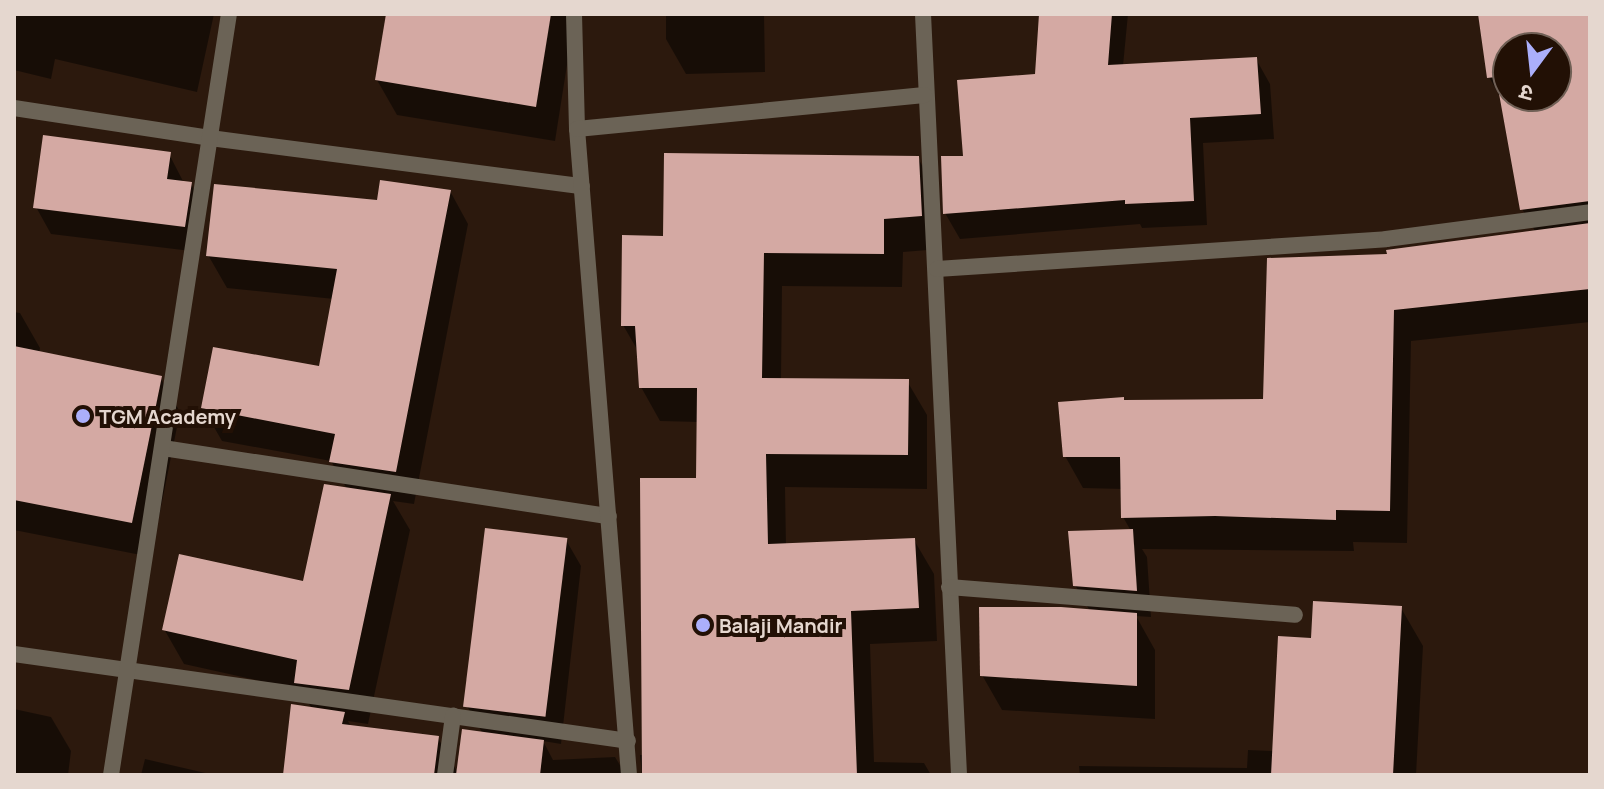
<!DOCTYPE html>
<html>
<head>
<meta charset="utf-8">
<style>
  body { margin:0 }
  #map { position:relative; width:1604px; height:789px; overflow:hidden; background:#2c190d; font-family:Manrope,"Noto Sans Devanagari",sans-serif }
  div>[style] { position:absolute }
  .shadow>* { inset:0; background:#0007 }
  .building>* { inset:0; background:#d4a9a3; transform-origin:0 0 }
  .minor>* { height:16px; margin:-8px; padding:0 8px; transform-origin:8px; border-radius:8px; background:#6b6356 }
  .dots>* { width:22px; height:22px; translate:-50% -50%; box-sizing:border-box; border:4px solid #221005; border-radius:50% }
  span { translate:-50% -50%; white-space:nowrap; text-align:center; line-height:1.15; -webkit-text-stroke:8px #221005; paint-order:stroke }
  .poi-label { font-size:20px; color:#e5d7cf; font-weight:700 }
  .left { translate:0 -50%; text-align:left }
  .frame { position:absolute; inset:0; border:16px solid #e5d7cf; pointer-events:none }
  .north { position:absolute; left:1492px; top:32px; width:80px; height:80px; box-sizing:border-box; background:#221005; border:2px solid #706056; border-radius:50%; rotate:195deg; font-size:22px; font-weight:700; line-height:32px; text-align:center; color:#e5d7cf }
  .north::after { content:''; display:block; margin:auto; width:28px; height:36px; background:#abaffb; clip-path:polygon(50% 0,100% 100%,50% 72%,0 100%) }
</style>
</head>
<body>
<div id="map">
  <div class="shadow">
    <div style="clip-path:polygon(14px 14px,214px 14px,197px 92px,55px 59px,51px 79px,14px 70px)"></div>
    <div style="clip-path:polygon(388px 14px,575px 14px,555px 141px,397px 115px,377px 80px)"></div>
    <div style="clip-path:polygon(666px 14px,764px 14px,765px 72px,686px 74px,666px 39px)"></div>
    <div style="clip-path:polygon(1041px 14px,1128px 14px,1123px 66px,1256px 59px,1270px 84px,1274px 139px,1203px 143px,1207px 225px,1142px 228px,1140px 224px,960px 239px,945px 213px,966px 158px,1037px 76px)"></div>
    <div style="clip-path:polygon(evenodd,1562px 14px,1590px 14px,1590px 322px,1411px 341px,1407px 543px,1353px 542px,1354px 551px,1142px 549px,1147px 557px,1151px 617px,1136px 616px,1155px 650px,1155px 719px,1002px 710px,982px 675px,1090px 611px,1075px 585px,1131px 531px,1123px 517px,1123px 489px,1083px 488px,1065px 456px,1124px 402px,1265px 401px,1389px 255px,1535px 231px,1522px 209px,1502px 100px,1489px 77px,1482px 27px,1562px 14px,1508px 48px,1556px 48px,1556px 96px,1508px 96px,1508px 48px)"></div>
    <div style="clip-path:polygon(169px 154px,184px 183px,191px 184px,206px 210px,199px 252px,51px 234px,36px 207px)"></div>
    <div style="clip-path:polygon(918px 158px,937px 192px,940px 249px,903px 252px,902px 287px,782px 286px,781px 380px,907px 381px,927px 415px,927px 489px,785px 487px,786px 546px,914px 540px,934px 574px,937px 641px,870px 644px,874px 762px,924px 763px,931px 775px,642px 775px,640px 755px,644px 755px,698px 480px,699px 422px,660px 421px,641px 387px,638px 351px,623px 325px,665px 238px)"></div>
    <div style="clip-path:polygon(450px 191px,468px 224px,414px 504px,393px 501px,410px 530px,368px 724px,348px 721px,351px 727px,438px 738px,458px 773px,483px 734px,467px 706px,566px 540px,581px 566px,561px 744px,543px 741px,553px 760px,615px 757px,626px 775px,285px 775px,312px 709px,301px 690px,184px 664px,164px 629px,304px 584px,347px 489px,331px 461px,222px 441px,203px 408px,321px 369px,334px 299px,227px 288px,208px 255px,378px 203px)"></div>
    <div style="clip-path:polygon(14px 312px,20px 313px,40px 348px,39px 353px,160px 377px,180px 412px,151px 557px,14px 530px)"></div>
    <div style="clip-path:polygon(1401px 608px,1423px 646px,1416px 775px,1080px 775px,1079px 766px,1247px 768px,1248px 750px,1274px 751px,1313px 640px)"></div>
    <div style="clip-path:polygon(14px 709px,51px 717px,71px 751px,68px 775px,14px 775px)"></div>
    <div style="clip-path:polygon(145px 759px,214px 775px,141px 775px)"></div>
  </div>
  <div class="building">
    <div style="clip-path:polygon(386px 14px,551px 14px,536px 107px,375px 80px)"></div>
    <div style="clip-path:polygon(1039px 14px,1112px 14px,1108px 65px,1257px 57px,1261px 114px,1190px 118px,1194px 201px,1125px 204px,1125px 200px,943px 214px,941px 156px,963px 156px,957px 80px,1035px 74px)"></div>
    <div style="clip-path:polygon(evenodd,1478px 14px,1590px 14px,1590px 201px,1520px 210px,1496px 77px,1487px 78px,1478px 14px,1508px 48px,1556px 48px,1556px 96px,1508px 96px,1508px 48px)"></div>
    <div style="clip-path:polygon(43px 135px,171px 152px,167px 179px,192px 182px,185px 227px,33px 208px)"></div>
    <div style="clip-path:polygon(664px 153px,919px 156px,922px 216px,884px 219px,884px 254px,764px 253px,762px 378px,909px 379px,908px 455px,766px 454px,768px 544px,915px 538px,919px 608px,851px 611px,857px 775px,642px 775px,640px 478px,696px 478px,697px 388px,639px 388px,635px 326px,621px 326px,622px 235px,663px 236px)"></div>
    <div style="clip-path:polygon(380px 180px,451px 190px,396px 472px,329px 462px,335px 434px,201px 408px,213px 347px,319px 366px,337px 269px,206px 256px,214px 184px,377px 200px)"></div>
    <div style="clip-path:polygon(1590px 223px,1590px 289px,1394px 310px,1390px 511px,1336px 510px,1336px 520px,1215px 516px,1121px 518px,1120px 457px,1063px 457px,1058px 402px,1124px 397px,1124px 400px,1263px 399px,1267px 258px,1387px 254px,1386px 250px)"></div>
    <div style="clip-path:polygon(14px 346px,162px 376px,132px 523px,14px 500px)"></div>
    <div style="clip-path:polygon(324px 484px,391px 494px,349px 690px,294px 683px,297px 660px,162px 630px,179px 554px,303px 581px)"></div>
    <div style="left:485px;top:528px;width:83px;height:180px;rotate:7deg"></div>
    <div style="clip-path:polygon(1133px 529px,1137px 591px,1073px 586px,1068px 531px)"></div>
    <div style="clip-path:polygon(1313px 601px,1402px 606px,1393px 775px,1271px 775px,1278px 636px,1311px 638px)"></div>
    <div style="clip-path:polygon(979px 607px,1061px 607px,1137px 613px,1137px 686px,980px 676px)"></div>
    <div style="clip-path:polygon(291px 704px,345px 712px,342px 724px,439px 736px,434px 775px,283px 775px)"></div>
    <div style="clip-path:polygon(462px 729px,544px 740px,540px 775px,456px 775px)"></div>
  </div>
  <div class="minor">
    <div style="left:574px;top:14px;width:115px;rotate:88.5deg"></div>
    <div style="left:923px;top:14px;width:762px;rotate:87.29deg"></div>
    <div style="left:14px;top:108px;width:198px;rotate:8.7deg"></div>
    <div style="left:210px;top:138px;width:375px;rotate:7.4deg"></div>
    <div style="left:937px;top:269px;width:450px;rotate:-3.8deg"></div>
    <div style="left:1386px;top:239px;width:206px;rotate:-7.5deg"></div>
    <div style="left:163px;top:448px;width:451px;rotate:8.7deg"></div>
    <div style="left:949px;top:587px;width:347px;rotate:4.6deg"></div>
    <div style="left:14px;top:654px;width:620px;rotate:8.06deg"></div>
    <div style="left:111px;top:775px;width:770px;rotate:-81.19deg"></div>
    <div style="left:445px;top:775px;width:60px;rotate:-82.3deg"></div>
    <div style="left:629px;top:775px;width:648px;rotate:-94.6deg"></div>
    <div style="left:577px;top:129px;width:349px;rotate:-5.6deg"></div>
  </div>
  <div class="dots">
    <div style="left:83px;top:416px;background:#abaffb"></div>
    <div style="left:703px;top:625px;background:#abaffb"></div>
  </div>
  <div class="poi-label">
    <span class="left" style="left:99px;top:416px">TGM Academy</span>
    <span class="left" style="left:719px;top:625px">Balaji Mandir</span>
  </div>
  <div class="frame"></div>
  <div class="north">उ</div>
</div>
</body>
</html>
